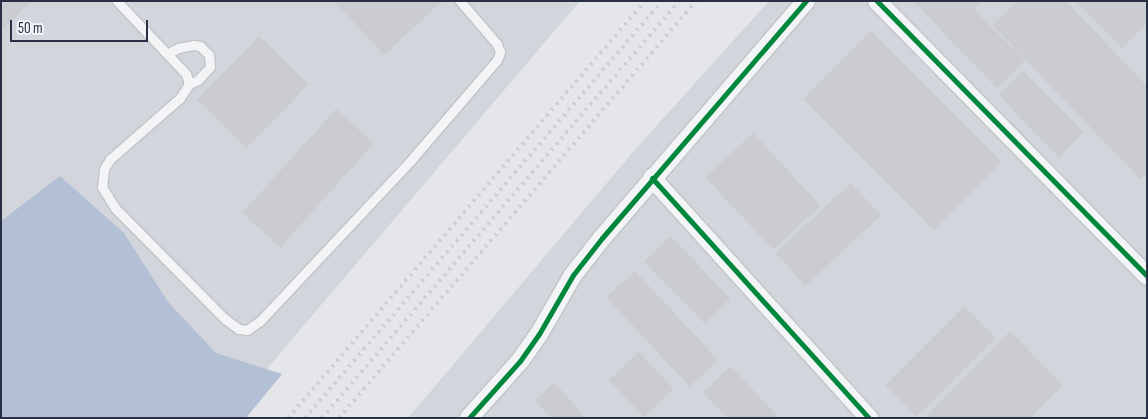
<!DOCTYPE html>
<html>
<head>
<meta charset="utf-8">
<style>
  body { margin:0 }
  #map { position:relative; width:1148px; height:419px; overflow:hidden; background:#e4e6e9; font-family:"Sofia Sans Condensed",sans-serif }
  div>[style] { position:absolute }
  .built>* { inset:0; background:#d2d5dc }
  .water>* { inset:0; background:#b2bfd5 }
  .building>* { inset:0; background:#caccd0; transform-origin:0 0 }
  .roads { filter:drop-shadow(1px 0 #c2c4c7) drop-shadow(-1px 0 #c2c4c7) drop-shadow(0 1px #c2c4c7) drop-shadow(0 -1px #c2c4c7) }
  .service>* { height:9px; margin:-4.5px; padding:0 4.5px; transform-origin:4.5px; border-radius:4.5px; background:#f3f4f6 }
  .minor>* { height:18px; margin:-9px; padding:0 9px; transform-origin:9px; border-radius:9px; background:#f3f4f6 }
  .rail>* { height:4px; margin-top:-2px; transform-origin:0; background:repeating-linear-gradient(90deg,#ccced1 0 2.5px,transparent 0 7.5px) }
  .cycleway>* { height:5px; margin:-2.5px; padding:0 2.5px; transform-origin:2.5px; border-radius:2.5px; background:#00873e }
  span { translate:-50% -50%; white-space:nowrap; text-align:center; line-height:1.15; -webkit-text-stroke:4.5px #f2f4f8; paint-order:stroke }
  .frame { position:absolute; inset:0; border:2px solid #293045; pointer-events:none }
  .scale { position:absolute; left:10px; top:20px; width:138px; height:22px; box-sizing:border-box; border:2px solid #293045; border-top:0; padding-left:6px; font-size:15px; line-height:18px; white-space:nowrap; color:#293045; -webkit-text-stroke:4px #f2f4f8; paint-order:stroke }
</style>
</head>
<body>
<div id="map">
  <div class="built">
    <div style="clip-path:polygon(1px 1px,580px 1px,225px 418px,1px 418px)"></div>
    <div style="clip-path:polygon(769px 1px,1147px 1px,1147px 418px,408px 418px,633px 152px)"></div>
  </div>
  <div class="water">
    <div style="clip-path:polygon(60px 176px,124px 233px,168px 302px,216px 353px,282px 374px,246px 418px,1px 418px,1px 221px)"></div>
  </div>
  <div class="building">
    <div style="clip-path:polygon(1px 1px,32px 1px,1px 31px)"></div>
    <div style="clip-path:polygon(334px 1px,442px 1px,384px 55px)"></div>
    <div style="clip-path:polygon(913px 1px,982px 1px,974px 9px,1025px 61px,997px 88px)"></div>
    <div style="clip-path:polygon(1017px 1px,1066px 1px,1147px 86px,1147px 173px,1140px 179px,992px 25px)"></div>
    <div style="clip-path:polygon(1075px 1px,1146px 1px,1147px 23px,1122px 48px)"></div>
    <div style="left:871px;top:31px;width:185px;height:96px;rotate:45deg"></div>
    <div style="left:259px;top:36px;width:69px;height:89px;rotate:44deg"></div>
    <div style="left:1024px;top:71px;width:86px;height:35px;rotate:46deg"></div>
    <div style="left:336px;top:109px;width:51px;height:140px;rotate:42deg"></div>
    <div style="left:753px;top:133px;width:99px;height:65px;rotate:47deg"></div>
    <div style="left:851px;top:183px;width:44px;height:103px;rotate:47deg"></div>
    <div style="left:670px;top:236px;width:87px;height:36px;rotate:46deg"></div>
    <div style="left:635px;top:271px;width:122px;height:39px;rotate:47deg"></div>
    <div style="left:964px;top:307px;width:44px;height:111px;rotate:45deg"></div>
    <div style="clip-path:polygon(1010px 331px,1063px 385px,1031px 418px,925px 418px)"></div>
    <div style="left:639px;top:352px;width:51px;height:41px;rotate:47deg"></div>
    <div style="clip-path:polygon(731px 366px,779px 418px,727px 418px,703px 392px)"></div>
    <div style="clip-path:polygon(554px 382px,586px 418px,551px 418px,535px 400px)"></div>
  </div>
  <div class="roads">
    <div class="service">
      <div style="left:117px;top:1px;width:100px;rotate:46.6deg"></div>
      <div style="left:186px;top:74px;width:10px;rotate:73deg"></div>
      <div style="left:189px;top:84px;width:17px;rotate:123deg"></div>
      <div style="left:180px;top:98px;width:93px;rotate:138.9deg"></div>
      <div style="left:110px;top:159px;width:12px;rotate:121deg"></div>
      <div style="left:104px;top:169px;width:18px;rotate:96deg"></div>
      <div style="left:102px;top:187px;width:26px;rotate:58deg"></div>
      <div style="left:116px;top:209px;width:155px;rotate:45.3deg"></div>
      <div style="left:225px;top:319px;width:17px;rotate:36deg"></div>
      <div style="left:239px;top:329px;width:8px;rotate:7deg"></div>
      <div style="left:247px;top:330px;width:16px;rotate:-35deg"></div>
      <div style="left:260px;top:321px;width:221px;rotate:-46.8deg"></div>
      <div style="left:411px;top:160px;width:132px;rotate:-49.3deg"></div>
      <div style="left:497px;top:60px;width:9px;rotate:-69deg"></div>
      <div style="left:500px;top:52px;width:9px;rotate:-111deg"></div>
      <div style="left:497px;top:44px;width:57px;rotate:-130.7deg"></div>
      <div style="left:167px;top:54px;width:13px;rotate:-29deg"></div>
      <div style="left:178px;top:48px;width:15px;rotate:-11deg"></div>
      <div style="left:193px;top:45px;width:7px;rotate:8deg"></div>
      <div style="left:200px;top:46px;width:13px;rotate:45deg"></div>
      <div style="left:209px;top:55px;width:12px;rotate:85deg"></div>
      <div style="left:210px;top:67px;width:18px;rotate:133deg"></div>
      <div style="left:198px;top:80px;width:10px;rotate:156deg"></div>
    </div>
    <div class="minor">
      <div style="left:877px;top:1px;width:385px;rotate:45.5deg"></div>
      <div style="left:652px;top:178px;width:324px;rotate:47.9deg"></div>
      <div style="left:469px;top:418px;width:76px;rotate:-48.2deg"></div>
      <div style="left:520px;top:361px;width:33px;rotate:-55deg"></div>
      <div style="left:539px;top:334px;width:68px;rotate:-60deg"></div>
      <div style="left:573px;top:275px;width:47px;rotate:-51.9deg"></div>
      <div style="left:602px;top:238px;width:313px;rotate:-49.3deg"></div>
    </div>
  </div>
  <div class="rail">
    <div style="left:288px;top:418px;width:549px;rotate:-49.43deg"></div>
    <div style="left:305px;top:418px;width:549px;rotate:-49.43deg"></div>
    <div style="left:322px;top:418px;width:549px;rotate:-49.43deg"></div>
    <div style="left:339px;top:418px;width:549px;rotate:-49.43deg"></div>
  </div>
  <div class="cycleway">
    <div style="left:877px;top:1px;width:385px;rotate:45.5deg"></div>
    <div style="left:652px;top:178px;width:324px;rotate:47.9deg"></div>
    <div style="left:469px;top:418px;width:76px;rotate:-48.2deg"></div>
    <div style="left:520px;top:361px;width:33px;rotate:-55deg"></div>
    <div style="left:539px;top:334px;width:68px;rotate:-60deg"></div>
    <div style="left:573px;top:275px;width:47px;rotate:-51.9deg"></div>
    <div style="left:602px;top:238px;width:313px;rotate:-49.3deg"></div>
  </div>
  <div class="frame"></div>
  <div class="scale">50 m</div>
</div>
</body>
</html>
